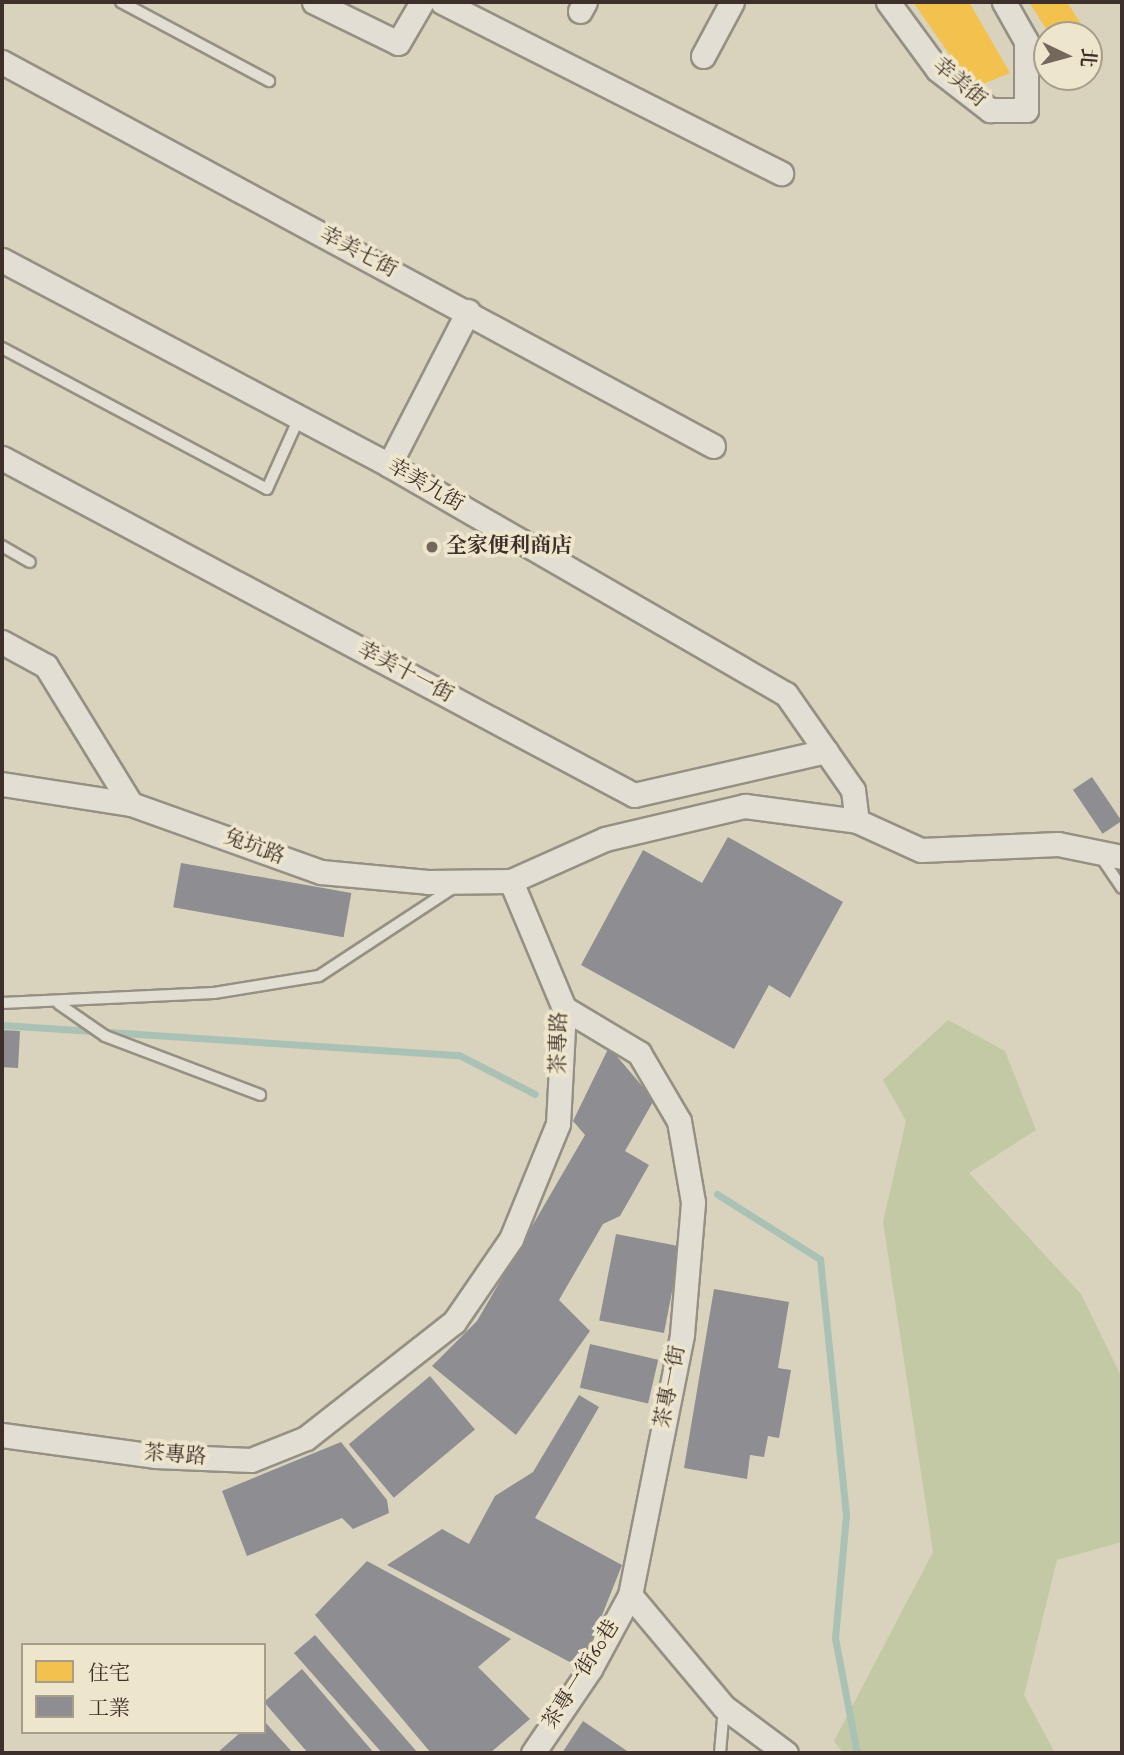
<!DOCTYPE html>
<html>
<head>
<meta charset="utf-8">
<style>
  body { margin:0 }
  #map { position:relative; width:1124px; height:1755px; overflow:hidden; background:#d9d3bd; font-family:"IM FELL English","Noto Serif TC",serif }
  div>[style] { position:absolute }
  .green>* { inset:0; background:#c2c9a4 }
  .homes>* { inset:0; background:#f2c14e }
  .industry>* { inset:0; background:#8d8d92; transform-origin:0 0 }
  .stream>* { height:7px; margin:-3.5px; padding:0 3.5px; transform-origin:3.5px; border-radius:3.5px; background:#aac1b5 }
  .roads { filter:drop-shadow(2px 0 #959083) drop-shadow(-2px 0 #959083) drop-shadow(0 2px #959083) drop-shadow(0 -2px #959083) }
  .service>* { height:10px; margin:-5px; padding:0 5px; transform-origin:5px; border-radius:5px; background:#e2ded3 }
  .minor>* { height:23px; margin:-11.5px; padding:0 11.5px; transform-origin:11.5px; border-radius:11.5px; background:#e2ded3 }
  .dots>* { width:19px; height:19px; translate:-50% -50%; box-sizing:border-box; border:4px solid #eee6cc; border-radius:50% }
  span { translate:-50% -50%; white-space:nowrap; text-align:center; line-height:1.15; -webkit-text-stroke:7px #eee6cc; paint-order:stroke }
  .street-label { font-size:21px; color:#3d2f29 }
  .poi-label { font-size:21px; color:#3d2f29; font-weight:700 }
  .left { translate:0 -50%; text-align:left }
  .frame { position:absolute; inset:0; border:4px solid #3d2f29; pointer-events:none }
  .legend { position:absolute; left:21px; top:1643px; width:245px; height:91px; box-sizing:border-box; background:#eee6cc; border:2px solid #a79d8b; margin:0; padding:9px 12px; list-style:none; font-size:21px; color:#3d2f29 }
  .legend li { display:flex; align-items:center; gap:14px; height:35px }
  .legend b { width:35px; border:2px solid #a79d8b }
  .north { position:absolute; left:1033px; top:21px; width:70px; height:70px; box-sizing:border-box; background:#eee6cc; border:2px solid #a79d8b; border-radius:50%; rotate:95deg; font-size:19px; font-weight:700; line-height:28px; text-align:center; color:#3d2f29 }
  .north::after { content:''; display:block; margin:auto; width:24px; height:32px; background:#74685d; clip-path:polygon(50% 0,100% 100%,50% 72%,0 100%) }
</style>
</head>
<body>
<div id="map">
  <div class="green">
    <div style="clip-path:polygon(948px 1020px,1005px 1051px,1036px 1130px,969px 1173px,1081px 1294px,1122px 1378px,1122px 1542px,1057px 1560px,1024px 1695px,1055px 1753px,843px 1753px,834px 1741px,933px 1552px,883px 1222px,906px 1121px,883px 1080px)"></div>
  </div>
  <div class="homes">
    <div style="clip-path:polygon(913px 2px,969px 2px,1010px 73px,973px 88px)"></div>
    <div style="clip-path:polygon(1029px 2px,1067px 2px,1088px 35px,1050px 35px)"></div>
    <div style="clip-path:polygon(1089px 37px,1097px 50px,1089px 55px)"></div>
  </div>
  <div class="industry">
    <div style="left:1092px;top:777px;width:53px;height:23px;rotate:56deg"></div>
    <div style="clip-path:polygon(728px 837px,843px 902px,790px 998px,769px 985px,734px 1049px,581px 965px,643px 850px,702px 883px)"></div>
    <div style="left:181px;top:863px;width:173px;height:45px;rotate:10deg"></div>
    <div style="left:2px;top:1030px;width:18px;height:37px;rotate:3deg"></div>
    <div style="clip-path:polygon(609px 1047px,654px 1100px,625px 1151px,649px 1165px,620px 1216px,603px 1224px,559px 1300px,590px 1331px,516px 1435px,432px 1366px,477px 1321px,585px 1135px,573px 1121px)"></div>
    <div style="left:616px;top:1234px;width:66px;height:88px;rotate:11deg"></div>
    <div style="clip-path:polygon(714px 1289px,789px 1302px,778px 1368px,791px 1370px,779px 1438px,768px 1436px,764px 1457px,750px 1455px,747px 1479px,684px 1468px)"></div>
    <div style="left:590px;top:1344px;width:70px;height:45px;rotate:13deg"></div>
    <div style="left:430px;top:1376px;width:70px;height:106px;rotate:50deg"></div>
    <div style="clip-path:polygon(579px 1395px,599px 1407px,535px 1518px,622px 1565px,581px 1668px,387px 1565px,442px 1529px,469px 1544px,495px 1496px,533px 1472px)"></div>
    <div style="clip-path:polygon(341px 1442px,387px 1500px,389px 1513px,353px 1529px,342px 1518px,247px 1556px,222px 1491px)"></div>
    <div style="clip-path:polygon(367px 1561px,511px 1639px,478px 1667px,530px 1719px,490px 1753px,431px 1753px,315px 1615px)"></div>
    <div style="clip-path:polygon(315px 1635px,418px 1753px,382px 1753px,294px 1653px)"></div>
    <div style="clip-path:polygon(302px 1669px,374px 1753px,308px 1753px,264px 1702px)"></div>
    <div style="clip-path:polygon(264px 1721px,293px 1753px,217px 1753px,241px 1732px,264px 1732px)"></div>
    <div style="clip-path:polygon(583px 1721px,630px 1753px,562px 1753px)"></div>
  </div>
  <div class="stream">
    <div style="left:2px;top:1025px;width:458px;rotate:3.8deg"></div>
    <div style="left:459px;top:1055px;width:85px;rotate:27.2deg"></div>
    <div style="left:717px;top:1194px;width:122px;rotate:32.3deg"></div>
    <div style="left:820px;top:1259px;width:257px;rotate:84.2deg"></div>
    <div style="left:846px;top:1515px;width:123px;rotate:95.1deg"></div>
    <div style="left:835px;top:1638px;width:117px;rotate:79.2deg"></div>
  </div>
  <div class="roads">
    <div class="service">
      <div style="left:121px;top:2px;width:168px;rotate:28.1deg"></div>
      <div style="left:2px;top:348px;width:300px;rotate:28deg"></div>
      <div style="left:267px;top:489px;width:76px;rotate:-65.8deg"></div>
      <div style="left:2px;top:546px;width:32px;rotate:30deg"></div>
      <div style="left:1099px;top:854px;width:41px;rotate:55.9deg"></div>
      <div style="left:2px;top:1003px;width:212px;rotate:-2.7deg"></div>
      <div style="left:214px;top:993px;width:106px;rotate:-9.2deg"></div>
      <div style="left:319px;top:976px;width:160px;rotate:-33.3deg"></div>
      <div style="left:59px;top:1004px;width:56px;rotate:34.8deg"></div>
      <div style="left:105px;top:1036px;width:166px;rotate:20.8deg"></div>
      <div style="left:720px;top:1753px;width:46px;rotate:-85deg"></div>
    </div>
    <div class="minor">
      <div style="left:314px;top:2px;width:93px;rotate:26deg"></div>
      <div style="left:398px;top:43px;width:48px;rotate:-59.7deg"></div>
      <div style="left:442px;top:2px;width:380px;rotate:26.8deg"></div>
      <div style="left:888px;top:2px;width:84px;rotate:53.7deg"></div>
      <div style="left:938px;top:70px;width:66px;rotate:37.6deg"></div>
      <div style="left:990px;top:110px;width:36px"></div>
      <div style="left:1026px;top:110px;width:69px;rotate:-90deg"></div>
      <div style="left:1026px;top:41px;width:45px;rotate:-119.4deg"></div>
      <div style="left:580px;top:11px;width:10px;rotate:-61deg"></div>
      <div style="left:703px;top:56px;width:61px;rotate:-61.8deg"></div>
      <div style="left:2px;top:62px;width:808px;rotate:28.37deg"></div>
      <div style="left:2px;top:260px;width:438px;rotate:27.9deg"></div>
      <div style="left:389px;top:465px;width:458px;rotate:30deg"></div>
      <div style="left:786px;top:694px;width:117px;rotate:55.1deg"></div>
      <div style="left:853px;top:790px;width:31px;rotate:83deg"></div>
      <div style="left:2px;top:458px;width:716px;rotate:28.07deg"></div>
      <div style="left:634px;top:795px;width:197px;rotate:-12.9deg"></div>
      <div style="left:389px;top:465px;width:173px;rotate:-62.8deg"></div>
      <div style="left:2px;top:642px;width:50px;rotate:28.6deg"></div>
      <div style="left:46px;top:666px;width:162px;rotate:58.4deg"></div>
      <div style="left:2px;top:784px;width:131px;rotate:8.8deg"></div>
      <div style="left:131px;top:804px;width:202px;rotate:19.7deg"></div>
      <div style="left:321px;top:872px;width:107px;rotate:5.3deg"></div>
      <div style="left:428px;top:882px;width:83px;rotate:-0.7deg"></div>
      <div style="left:511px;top:881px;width:103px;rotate:-24.1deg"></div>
      <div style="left:605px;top:839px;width:144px;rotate:-13.3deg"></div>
      <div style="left:745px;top:806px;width:113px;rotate:7.6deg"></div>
      <div style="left:857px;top:821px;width:70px;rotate:24.4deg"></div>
      <div style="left:921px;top:850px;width:137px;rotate:-2.5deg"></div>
      <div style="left:1058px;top:844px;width:65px;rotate:11.5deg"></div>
      <div style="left:2px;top:1435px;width:154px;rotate:7.8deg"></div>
      <div style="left:155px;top:1456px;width:96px;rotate:2.4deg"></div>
      <div style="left:251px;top:1460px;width:59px;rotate:-21.8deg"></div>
      <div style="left:306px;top:1438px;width:188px;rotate:-38.1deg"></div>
      <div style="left:454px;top:1322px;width:101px;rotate:-55.5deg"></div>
      <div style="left:511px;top:1239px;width:124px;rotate:-67.8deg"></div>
      <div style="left:558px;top:1124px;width:116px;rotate:-87deg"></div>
      <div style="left:564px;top:1008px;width:138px;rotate:-112.7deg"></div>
      <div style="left:630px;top:1595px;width:146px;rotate:50deg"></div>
      <div style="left:724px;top:1707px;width:77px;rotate:36.6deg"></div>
      <div style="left:533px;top:1753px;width:102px;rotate:-55.8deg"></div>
      <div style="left:590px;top:1669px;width:84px;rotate:-61.6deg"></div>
      <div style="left:630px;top:1595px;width:266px;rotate:-78.7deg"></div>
      <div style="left:682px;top:1334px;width:132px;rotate:-85.2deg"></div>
      <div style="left:693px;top:1202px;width:82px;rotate:-99.8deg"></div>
      <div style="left:679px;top:1121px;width:79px;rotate:-120.5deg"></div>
      <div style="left:639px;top:1053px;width:87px;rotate:-149deg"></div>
    </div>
  </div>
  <div class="dots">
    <div style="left:432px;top:547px;background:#74685d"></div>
  </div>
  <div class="street-label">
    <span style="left:959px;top:83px;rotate:41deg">幸美街</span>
    <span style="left:358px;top:253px;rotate:28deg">幸美七街</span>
    <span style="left:425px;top:486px;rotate:30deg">幸美九街</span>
    <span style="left:405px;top:673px;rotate:28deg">幸美十一街</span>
    <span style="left:254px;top:848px;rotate:20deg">兔坑路</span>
    <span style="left:560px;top:1043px;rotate:-89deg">茶專路</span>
    <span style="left:671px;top:1387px;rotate:-79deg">茶專一街</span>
    <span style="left:175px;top:1456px;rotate:4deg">茶專路</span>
    <span style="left:582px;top:1675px;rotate:-58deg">茶專一街60巷</span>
  </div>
  <div class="poi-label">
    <span class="left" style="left:446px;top:547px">全家便利商店</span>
  </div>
  <div class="frame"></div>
  <ul class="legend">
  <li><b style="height:19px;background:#f2c14e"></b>住宅</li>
  <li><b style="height:19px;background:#8d8d92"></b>工業</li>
  </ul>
  <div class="north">北</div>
</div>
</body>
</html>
